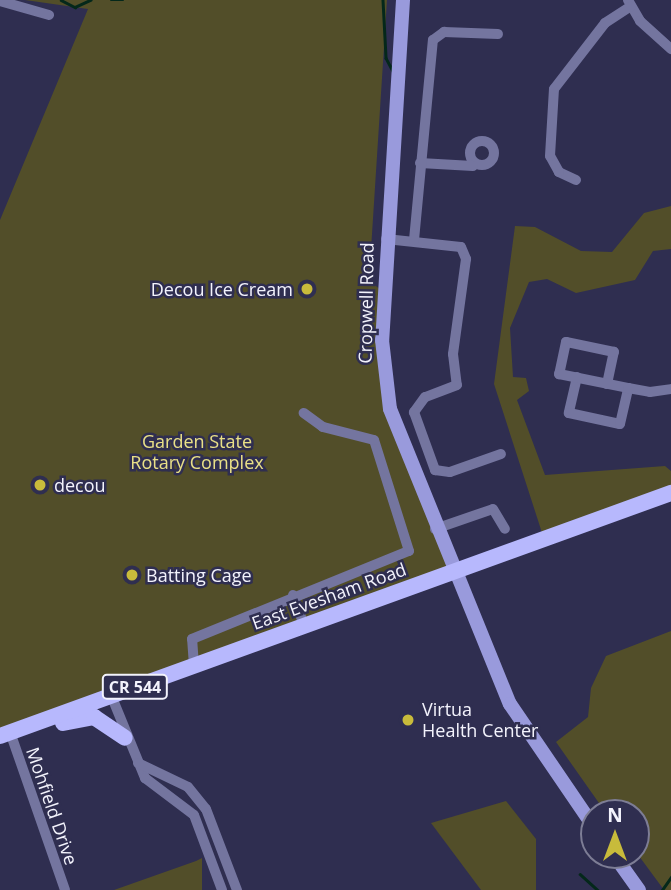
<!DOCTYPE html>
<html>
<head>
<meta charset="utf-8">
<style>
  body { margin:0 }
  #map { position:relative; width:671px; height:890px; overflow:hidden; background:#2f2e50; font-family:"Open Sans",sans-serif }
  div>[style] { position:absolute }
  .green>* { inset:0; background:#524e29 }
  .stream>* { height:2.5px; margin:-1.25px; padding:0 1.25px; transform-origin:1.25px; border-radius:1.25px; background:#04281a }
  .street>* { height:10px; margin:-5px; padding:0 5px; transform-origin:5px; border-radius:5px; background:#74759f }
  .street>.ring { margin:-5px; padding:0; box-sizing:content-box; background:none; border:10px solid #74759f; border-radius:50% }
  .secondary>* { height:14px; margin:-7px; padding:0 7px; transform-origin:7px; border-radius:7px; background:#999adc }
  .primary>* { height:16px; margin:-8px; padding:0 8px; transform-origin:8px; border-radius:8px; background:#b7b8fd }
  .dots>* { width:19px; height:19px; translate:-50% -50%; box-sizing:border-box; border:4px solid #2f2e50; border-radius:50% }
  span { translate:-50% -50%; white-space:nowrap; text-align:center; line-height:1.15; -webkit-text-stroke:5px #2f2e50; paint-order:stroke }
  .shield-label span { padding:2px 5px; background:#2f2e50; border:2px solid; border-radius:5px; -webkit-text-stroke-width:0 }
  .shield-label { font-size:16px; color:#f3f3fc; font-weight:700 }
  .poi-label { font-size:18px; color:#f3f3fc }
  .right { translate:-100% -50%; text-align:right }
  .left { translate:0 -50%; text-align:left }
  .street-label { font-size:18px; color:#f3f3fc }
  .park-label { font-size:18px; color:#e9e087 }
  .north { position:absolute; left:580px; top:799px; width:70px; height:70px; box-sizing:border-box; background:#2f2e50; border:2px solid #7d7d95; border-radius:50%; rotate:0deg; font-size:19px; font-weight:700; line-height:28px; text-align:center; color:#f3f3fc }
  .north::after { content:''; display:block; margin:auto; width:24px; height:32px; background:#c8bb3b; clip-path:polygon(50% 0,100% 100%,50% 72%,0 100%) }
</style>
</head>
<body>
<div id="map">
  <div class="green">
    <div style="clip-path:polygon(25px 0,387px 0,369px 281px,384px 292px,384px 381px,452px 572px,0 736px,0 220px,88px 9px)"></div>
    <div style="clip-path:polygon(671px 206px,671px 249px,653px 251px,635px 280px,576px 293px,547px 279px,529px 282px,510px 328px,513px 377px,526px 378px,529px 391px,517px 400px,545px 475px,665px 466px,671px 471px,671px 493px,544px 539px,494px 384px,515px 226px,535px 227px,581px 251px,612px 252px,644px 213px)"></div>
    <div style="clip-path:polygon(671px 631px,671px 890px,664px 890px,636px 852px,636px 813px,606px 813px,556px 742px,588px 717px,591px 688px,606px 656px)"></div>
    <div style="clip-path:polygon(506px 801px,536px 839px,536px 890px,481px 890px,431px 823px)"></div>
    <div style="clip-path:polygon(202px 858px,202px 890px,114px 890px,196px 861px)"></div>
  </div>
  <div class="stream">
    <div style="left:61px;top:0;width:16px;rotate:27deg"></div>
    <div style="left:75px;top:7px;width:17px;rotate:-25deg"></div>
    <div style="left:111px;top:0;width:12px"></div>
    <div style="left:383px;top:0;width:58px;rotate:87deg"></div>
    <div style="left:386px;top:58px;width:17px;rotate:62deg"></div>
    <div style="left:580px;top:874px;width:24px;rotate:42deg"></div>
    <div style="left:662px;top:890px;width:16px;rotate:-55deg"></div>
  </div>
  <div class="street">
    <div style="left:628px;top:0;width:24px;rotate:60deg"></div>
    <div style="left:640px;top:21px;width:42px;rotate:42.1deg"></div>
    <div style="left:0;top:1px;width:51px;rotate:15.9deg"></div>
    <div class="ring" style="left:470px;top:141px;width:14px;height:14px"></div>
    <div style="left:420px;top:163px;width:53px;rotate:3.2deg"></div>
    <div style="left:576px;top:180px;width:19px;rotate:-155deg"></div>
    <div style="left:559px;top:172px;width:18px;rotate:-119deg"></div>
    <div style="left:550px;top:156px;width:67px;rotate:-86.6deg"></div>
    <div style="left:554px;top:89px;width:83px;rotate:-52.3deg"></div>
    <div style="left:605px;top:23px;width:30px;rotate:-33deg"></div>
    <div style="left:386px;top:239px;width:75px;rotate:6.1deg"></div>
    <div style="left:461px;top:247px;width:13px;rotate:67deg"></div>
    <div style="left:466px;top:259px;width:96px;rotate:97.8deg"></div>
    <div style="left:453px;top:354px;width:31px;rotate:83deg"></div>
    <div style="left:457px;top:385px;width:34px;rotate:159deg"></div>
    <div style="left:425px;top:397px;width:19px;rotate:126deg"></div>
    <div style="left:414px;top:412px;width:62px;rotate:70.1deg"></div>
    <div style="left:435px;top:470px;width:15px;rotate:8deg"></div>
    <div style="left:450px;top:472px;width:54px;rotate:-19.4deg"></div>
    <div style="left:414px;top:240px;width:201px;rotate:-84.6deg"></div>
    <div style="left:433px;top:40px;width:14px;rotate:-36deg"></div>
    <div style="left:444px;top:32px;width:54px;rotate:2.1deg"></div>
    <div style="left:577px;top:377px;width:37px;rotate:103deg"></div>
    <div style="left:569px;top:413px;width:52px;rotate:12.2deg"></div>
    <div style="left:620px;top:424px;width:37px;rotate:-77deg"></div>
    <div style="left:607px;top:384px;width:33px;rotate:-78deg"></div>
    <div style="left:614px;top:352px;width:49px;rotate:-168.2deg"></div>
    <div style="left:566px;top:342px;width:33px;rotate:102deg"></div>
    <div style="left:559px;top:374px;width:70px;rotate:11.5deg"></div>
    <div style="left:628px;top:388px;width:22px;rotate:10deg"></div>
    <div style="left:650px;top:392px;width:21px;rotate:-8deg"></div>
    <div style="left:435px;top:529px;width:61px;rotate:-19deg"></div>
    <div style="left:493px;top:509px;width:23px;rotate:59deg"></div>
    <div style="left:293px;top:595px;width:33px;rotate:70deg"></div>
    <div style="left:194px;top:666px;width:27px;rotate:-94deg"></div>
    <div style="left:192px;top:639px;width:234px;rotate:-22.1deg"></div>
    <div style="left:409px;top:551px;width:116px;rotate:-107.5deg"></div>
    <div style="left:374px;top:440px;width:53px;rotate:-165.7deg"></div>
    <div style="left:323px;top:427px;width:24px;rotate:-144deg"></div>
    <div style="left:111px;top:695px;width:90px;rotate:67.7deg"></div>
    <div style="left:145px;top:778px;width:61px;rotate:37.1deg"></div>
    <div style="left:194px;top:815px;width:80px;rotate:69.5deg"></div>
    <div style="left:10px;top:732px;width:167px;rotate:70.8deg"></div>
    <div style="left:138px;top:763px;width:55px;rotate:25.6deg"></div>
    <div style="left:188px;top:787px;width:28px;rotate:51deg"></div>
    <div style="left:206px;top:809px;width:87px;rotate:69.1deg"></div>
  </div>
  <div class="secondary">
    <div style="left:403px;top:0;width:341px;rotate:93.5deg"></div>
    <div style="left:382px;top:340px;width:69px;rotate:83.4deg"></div>
    <div style="left:390px;top:409px;width:318px;rotate:67.9deg"></div>
    <div style="left:510px;top:704px;width:149px;rotate:55.7deg"></div>
    <div style="left:614px;top:855px;width:43px;rotate:54.5deg"></div>
  </div>
  <div class="primary">
    <div style="left:63px;top:723px;width:32px;rotate:-11deg"></div>
    <div style="left:94px;top:717px;width:37px;rotate:34deg"></div>
    <div style="left:0;top:736px;width:714px;rotate:-19.91deg"></div>
  </div>
  <div class="dots">
    <div style="left:307px;top:289px;background:#c8bb3b"></div>
    <div style="left:40px;top:485px;background:#c8bb3b"></div>
    <div style="left:132px;top:575px;background:#c8bb3b"></div>
    <div style="left:408px;top:720px;background:#c8bb3b"></div>
  </div>
  <div class="shield-label">
    <span style="left:135px;top:687px">CR 544</span>
  </div>
  <div class="poi-label">
    <span class="right" style="left:293px;top:289px">Decou Ice Cream</span>
    <span class="left" style="left:54px;top:485px">decou</span>
    <span class="left" style="left:146px;top:575px">Batting Cage</span>
    <span class="left" style="left:422px;top:720px">Virtua<br>Health Center</span>
  </div>
  <div class="street-label">
    <span style="left:366px;top:303px;rotate:-89deg">Cropwell Road</span>
    <span style="left:329px;top:596px;rotate:-20deg">East Evesham Road</span>
    <span style="left:52px;top:806px;rotate:71deg">Mohfield Drive</span>
  </div>
  <div class="park-label">
    <span style="left:197px;top:452px">Garden State<br>Rotary Complex</span>
  </div>
  <div class="north">N</div>
</div>
</body>
</html>
